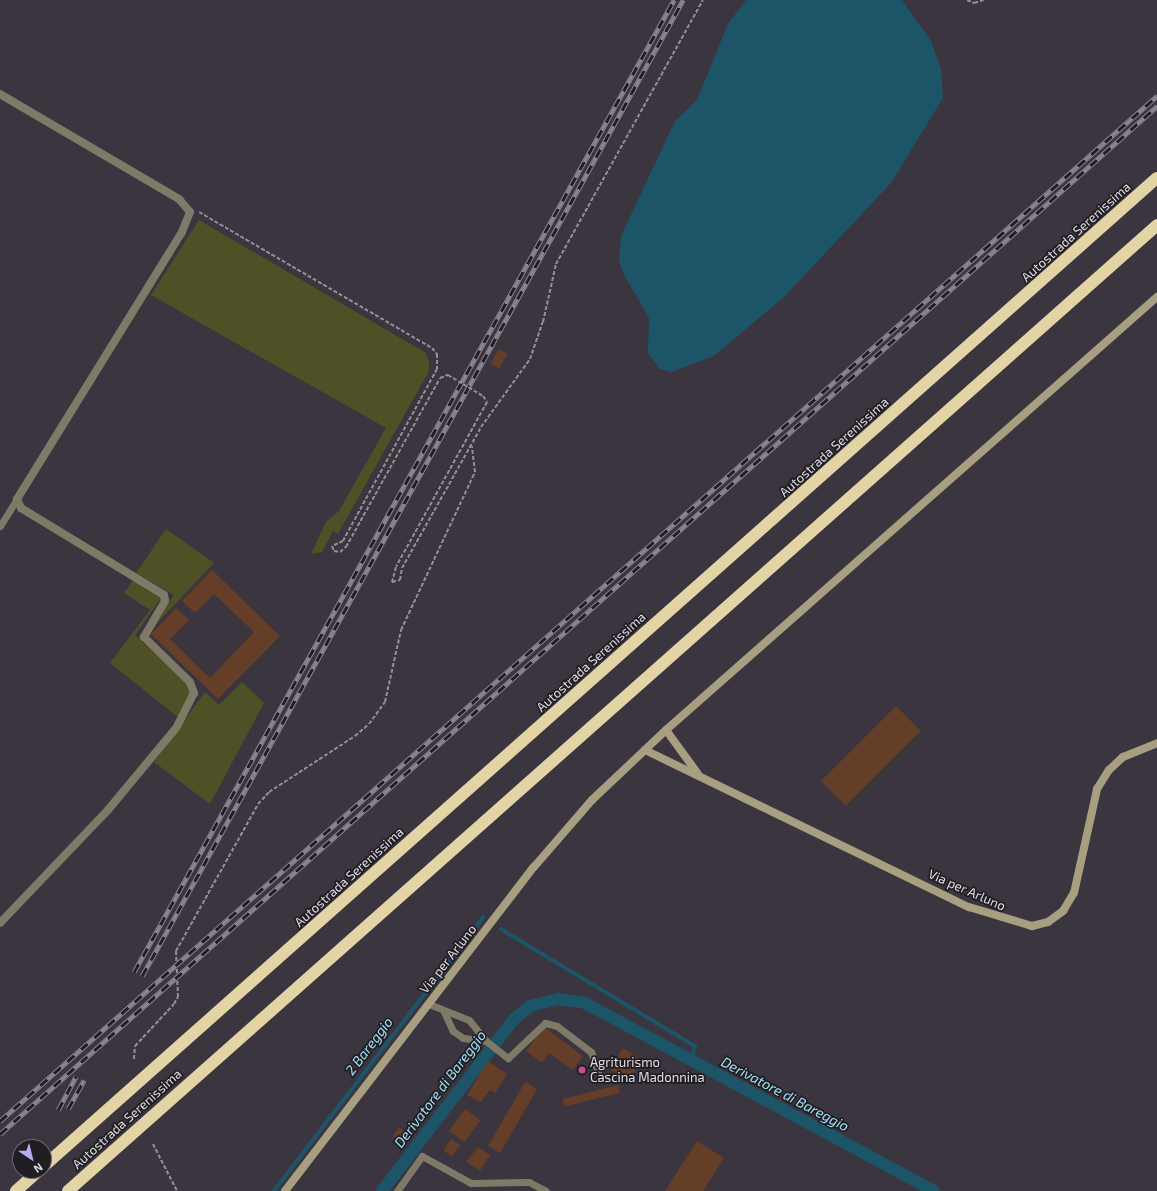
<!DOCTYPE html>
<html>
<head>
<meta charset="utf-8">
<style>
  body { margin:0 }
  #map { position:relative; width:1157px; height:1191px; overflow:hidden; background:#3b353f; font-family:"Exo 2",sans-serif }
  div>[style] { position:absolute }
  .green>* { inset:0; background:#4e5126 }
  .water>* { inset:0; background:#1d5568 }
  .stream>* { height:3.5px; margin:-1.75px; padding:0 1.75px; transform-origin:1.75px; border-radius:1.75px; background:#1d5568 }
  .canal>* { height:12px; margin:-6px; padding:0 6px; transform-origin:6px; border-radius:6px; background:#1d5568 }
  .building>* { inset:0; background:#643e26; transform-origin:0 0 }
  .path>* { height:2px; margin-top:-1px; transform-origin:0; background:repeating-linear-gradient(90deg,#948f97 0 4px,transparent 0 6px) }
  .lane>* { height:7px; margin:-3.5px; padding:0 3.5px; transform-origin:3.5px; border-radius:3.5px; background:#7f7a67 }
  .street>* { height:8px; margin:-4px; padding:0 4px; transform-origin:4px; border-radius:4px; background:#7f7a67 }
  .secondary>* { height:8px; margin:-4px; padding:0 4px; transform-origin:4px; border-radius:4px; background:#a79f80 }
  .highway>* { height:12px; margin:-6px; padding:0 6px; transform-origin:6px; border-radius:6px; background:#e2d4a4 }
  .rail>* { height:4.5px; margin-top:-2.25px; transform-origin:0; background:repeating-linear-gradient(90deg,#211e23 0 9px,#8a858e 0 18px); box-sizing:border-box; border-block:1px solid #8a858e }
  .path-bridge>* { height:2px; margin-top:-1px; transform-origin:0; background:repeating-linear-gradient(90deg,#948f97 0 4px,transparent 0 6px) }
  .dots>* { width:11px; height:11px; translate:-50% -50%; box-sizing:border-box; border:2px solid #211e23; border-radius:50% }
  span { translate:-50% -50%; white-space:nowrap; text-align:center; line-height:1.15; -webkit-text-stroke:3.5px #211e23; paint-order:stroke }
  .street-label { font-size:13px; color:#e1dde4 }
  .poi-label { font-size:13px; color:#e1dde4 }
  .left { translate:0 -50%; text-align:left }
  .water-label { font-size:14px; color:#9fe2fb; font-style:italic }
  .north { position:absolute; left:12px; top:1139px; width:40px; height:40px; box-sizing:border-box; background:#211e23; border:1px solid #6e6a70; border-radius:50%; rotate:145deg; font-size:11px; font-weight:700; line-height:16px; text-align:center; color:#e1dde4 }
  .north::after { content:''; display:block; margin:auto; width:14px; height:18px; background:#b6acf8; clip-path:polygon(50% 0,100% 100%,50% 72%,0 100%) }
</style>
</head>
<body>
<div id="map">
  <div class="green">
    <div style="clip-path:polygon(199px 220px,426px 353px,429px 362px,429px 371px,338px 534px,333px 531px,322px 552px,311px 554px,326px 522px,339px 511px,386px 428px,151px 295px)"></div>
    <div style="clip-path:polygon(166px 529px,214px 563px,147px 634px,174px 595px,136px 573px)"></div>
    <div style="clip-path:polygon(134px 579px,161px 598px,135px 635px,188px 684px,191px 696px,179px 718px,110px 663px,150px 610px,124px 593px)"></div>
    <div style="clip-path:polygon(242px 682px,264px 703px,210px 804px,154px 762px,205px 692px,219px 705px)"></div>
  </div>
  <div class="water">
    <div style="clip-path:polygon(746px 0,902px 0,931px 41px,941px 69px,943px 98px,891px 183px,784px 297px,714px 356px,671px 372px,660px 369px,648px 353px,649px 318px,623px 273px,619px 260px,621px 236px,675px 121px,697px 100px,728px 24px)"></div>
  </div>
  <div class="stream">
    <div style="left:501px;top:929px;width:227px;rotate:31.1deg"></div>
    <div style="left:695px;top:1046px;width:15px;rotate:101deg"></div>
    <div style="left:274px;top:1191px;width:344px;rotate:-52.6deg"></div>
  </div>
  <div class="canal">
    <div style="left:382px;top:1191px;width:215px;rotate:-52.5deg"></div>
    <div style="left:513px;top:1020px;width:22px;rotate:-39deg"></div>
    <div style="left:530px;top:1006px;width:29px;rotate:-14deg"></div>
    <div style="left:558px;top:999px;width:27px;rotate:8deg"></div>
    <div style="left:585px;top:1003px;width:396px;rotate:28.3deg"></div>
  </div>
  <div class="building">
    <div style="left:499px;top:349px;width:10px;height:17px;rotate:29deg"></div>
    <div style="clip-path:polygon(212px 570px,280px 636px,218px 699px,151px 634px,176px 608px,189px 620px,170px 639px,210px 678px,254px 632px,214px 594px,195px 613px,182px 601px)"></div>
    <div style="left:896px;top:706px;width:35px;height:106px;rotate:45deg"></div>
    <div style="clip-path:polygon(544px 1027px,583px 1056px,573px 1070px,549px 1053px,542px 1063px,526px 1051px)"></div>
    <div style="left:623px;top:1048px;width:22px;height:25px;rotate:32deg"></div>
    <div style="clip-path:polygon(488px 1061px,507px 1074px,495px 1093px,490px 1090px,481px 1102px,467px 1095px)"></div>
    <div style="left:525px;top:1082px;width:14px;height:74px;rotate:30deg"></div>
    <div style="left:618px;top:1085px;width:8px;height:57px;rotate:76deg"></div>
    <div style="left:465px;top:1109px;width:19px;height:27px;rotate:36deg"></div>
    <div style="left:399px;top:1127px;width:12px;height:11px;rotate:35deg"></div>
    <div style="left:451px;top:1139px;width:11px;height:14px;rotate:34deg"></div>
    <div style="clip-path:polygon(697px 1141px,724px 1158px,703px 1191px,665px 1191px)"></div>
    <div style="clip-path:polygon(478px 1147px,490px 1155px,480px 1171px,466px 1162px)"></div>
  </div>
  <div class="path">
    <div style="left:967px;top:0;width:8px;rotate:23deg"></div>
    <div style="left:974px;top:3px;width:10px;rotate:-17deg"></div>
    <div style="left:199px;top:212px;width:270px;rotate:30.3deg"></div>
    <div style="left:432px;top:348px;width:8px;rotate:50deg"></div>
    <div style="left:437px;top:354px;width:15px;rotate:90deg"></div>
    <div style="left:437px;top:369px;width:196px;rotate:118.7deg"></div>
    <div style="left:343px;top:541px;width:12px;rotate:156deg"></div>
    <div style="left:332px;top:546px;width:5px;rotate:68deg"></div>
    <div style="left:334px;top:551px;width:6px;rotate:9deg"></div>
    <div style="left:340px;top:552px;width:8px;rotate:-40deg"></div>
    <div style="left:346px;top:547px;width:193px;rotate:-60.9deg"></div>
    <div style="left:440px;top:378px;width:9px;rotate:-21deg"></div>
    <div style="left:483px;top:396px;width:7px;rotate:56deg"></div>
    <div style="left:487px;top:402px;width:188px;rotate:118.9deg"></div>
    <div style="left:396px;top:567px;width:16px;rotate:105deg"></div>
    <div style="left:392px;top:582px;width:8px;rotate:-14deg"></div>
    <div style="left:400px;top:580px;width:12px;rotate:-81deg"></div>
    <div style="left:402px;top:568px;width:162px;rotate:-60.7deg"></div>
    <div style="left:481px;top:427px;width:84px;rotate:-54.2deg"></div>
    <div style="left:530px;top:359px;width:39px;rotate:-71deg"></div>
    <div style="left:543px;top:322px;width:59px;rotate:-77.4deg"></div>
    <div style="left:556px;top:264px;width:302px;rotate:-60.9deg"></div>
    <div style="left:134px;top:1059px;width:13px;rotate:-86deg"></div>
    <div style="left:135px;top:1046px;width:57px;rotate:-47.1deg"></div>
    <div style="left:174px;top:1004px;width:8px;rotate:-60deg"></div>
    <div style="left:178px;top:997px;width:46px;rotate:-92.5deg"></div>
    <div style="left:176px;top:951px;width:168px;rotate:-60.8deg"></div>
    <div style="left:258px;top:804px;width:16px;rotate:-47deg"></div>
    <div style="left:269px;top:792px;width:103px;rotate:-33.1deg"></div>
    <div style="left:355px;top:736px;width:18px;rotate:-41deg"></div>
    <div style="left:369px;top:724px;width:27px;rotate:-54deg"></div>
    <div style="left:385px;top:702px;width:74px;rotate:-77.5deg"></div>
    <div style="left:401px;top:630px;width:174px;rotate:-64.9deg"></div>
    <div style="left:475px;top:472px;width:26px;rotate:-97deg"></div>
    <div style="left:153px;top:1144px;width:53px;rotate:62.9deg"></div>
  </div>
  <div class="lane">
    <div style="left:0;top:526px;width:32px;rotate:-58deg"></div>
    <div style="left:429px;top:1004px;width:43px;rotate:21.8deg"></div>
    <div style="left:469px;top:1020px;width:27px;rotate:51deg"></div>
    <div style="left:486px;top:1041px;width:28px;rotate:38deg"></div>
    <div style="left:508px;top:1058px;width:51px;rotate:-43.4deg"></div>
    <div style="left:545px;top:1023px;width:12px;rotate:14deg"></div>
    <div style="left:557px;top:1026px;width:43px;rotate:37.4deg"></div>
    <div style="left:591px;top:1052px;width:21px;rotate:71deg"></div>
    <div style="left:444px;top:1012px;width:21px;rotate:65deg"></div>
    <div style="left:453px;top:1031px;width:12px;rotate:35deg"></div>
    <div style="left:463px;top:1038px;width:23px;rotate:7deg"></div>
    <div style="left:397px;top:1191px;width:43px;rotate:-54.5deg"></div>
    <div style="left:422px;top:1156px;width:56px;rotate:28.9deg"></div>
    <div style="left:471px;top:1183px;width:58px;rotate:-1deg"></div>
    <div style="left:529px;top:1182px;width:19px;rotate:28deg"></div>
  </div>
  <div class="street">
    <div style="left:0;top:94px;width:208px;rotate:30.4deg"></div>
    <div style="left:179px;top:199px;width:17px;rotate:50deg"></div>
    <div style="left:190px;top:212px;width:22px;rotate:112deg"></div>
    <div style="left:182px;top:232px;width:314px;rotate:121.7deg"></div>
    <div style="left:17px;top:499px;width:10px;rotate:66deg"></div>
    <div style="left:21px;top:508px;width:167px;rotate:31.3deg"></div>
    <div style="left:164px;top:595px;width:6px;rotate:81deg"></div>
    <div style="left:165px;top:601px;width:42px;rotate:120.3deg"></div>
    <div style="left:144px;top:637px;width:64px;rotate:44.4deg"></div>
    <div style="left:190px;top:682px;width:12px;rotate:70deg"></div>
    <div style="left:194px;top:693px;width:39px;rotate:117deg"></div>
    <div style="left:176px;top:728px;width:107px;rotate:129.7deg"></div>
    <div style="left:108px;top:810px;width:156px;rotate:133.7deg"></div>
  </div>
  <div class="secondary">
    <div style="left:666px;top:730px;width:54px;rotate:54deg"></div>
    <div style="left:645px;top:750px;width:360px;rotate:25.9deg"></div>
    <div style="left:969px;top:907px;width:66px;rotate:16.8deg"></div>
    <div style="left:1032px;top:926px;width:16px;rotate:-14deg"></div>
    <div style="left:1048px;top:922px;width:19px;rotate:-36deg"></div>
    <div style="left:1063px;top:911px;width:21px;rotate:-59deg"></div>
    <div style="left:1074px;top:893px;width:107px;rotate:-77.5deg"></div>
    <div style="left:1097px;top:789px;width:22px;rotate:-58deg"></div>
    <div style="left:1109px;top:770px;width:19px;rotate:-43deg"></div>
    <div style="left:1123px;top:757px;width:37px;rotate:-22deg"></div>
    <div style="left:285px;top:1191px;width:409px;rotate:-52.5deg"></div>
    <div style="left:534px;top:867px;width:89px;rotate:-49.1deg"></div>
    <div style="left:592px;top:800px;width:102px;rotate:-43.4deg"></div>
    <div style="left:666px;top:730px;width:655px;rotate:-41.41deg"></div>
  </div>
  <div class="highway">
    <div style="left:44px;top:1166px;width:1488px;rotate:-41.6deg"></div>
    <div style="left:16px;top:1191px;width:30px;rotate:-42deg"></div>
    <div style="left:68px;top:1191px;width:1456px;rotate:-41.57deg"></div>
  </div>
  <div class="rail">
    <div style="left:134px;top:972px;width:1112px;rotate:-60.95deg"></div>
    <div style="left:142px;top:976px;width:1116px;rotate:-61deg"></div>
    <div style="left:68px;top:1109px;width:33px;rotate:-61deg"></div>
    <div style="left:58px;top:1110px;width:38px;rotate:-62deg"></div>
    <div style="left:0;top:1121px;width:1546px;rotate:-41.54deg"></div>
    <div style="left:0;top:1134px;width:1548px;rotate:-41.62deg"></div>
  </div>
  <div class="path-bridge">
    <div style="left:448px;top:375px;width:41px;rotate:31deg"></div>
  </div>
  <div class="dots">
    <div style="left:582px;top:1070px;background:#d1479c"></div>
  </div>
  <div class="street-label">
    <span style="left:1076px;top:232px;rotate:-42deg">Autostrada Serenissima</span>
    <span style="left:834px;top:447px;rotate:-42deg">Autostrada Serenissima</span>
    <span style="left:591px;top:662px;rotate:-42deg">Autostrada Serenissima</span>
    <span style="left:349px;top:877px;rotate:-42deg">Autostrada Serenissima</span>
    <span style="left:967px;top:890px;rotate:24deg">Via per Arluno</span>
    <span style="left:448px;top:959px;rotate:-52deg">Via per Arluno</span>
    <span style="left:127px;top:1119px;rotate:-42deg">Autostrada Serenissima</span>
  </div>
  <div class="poi-label">
    <span class="left" style="left:590px;top:1070px">Agriturismo<br>Cascina Madonnina</span>
  </div>
  <div class="water-label">
    <span style="left:369px;top:1046px;rotate:-53deg">2 Bareggio</span>
    <span style="left:440px;top:1089px;rotate:-53deg">Derivatore di Bareggio</span>
    <span style="left:785px;top:1094px;rotate:28deg">Derivatore di Bareggio</span>
  </div>
  <div class="north">N</div>
</div>
</body>
</html>
